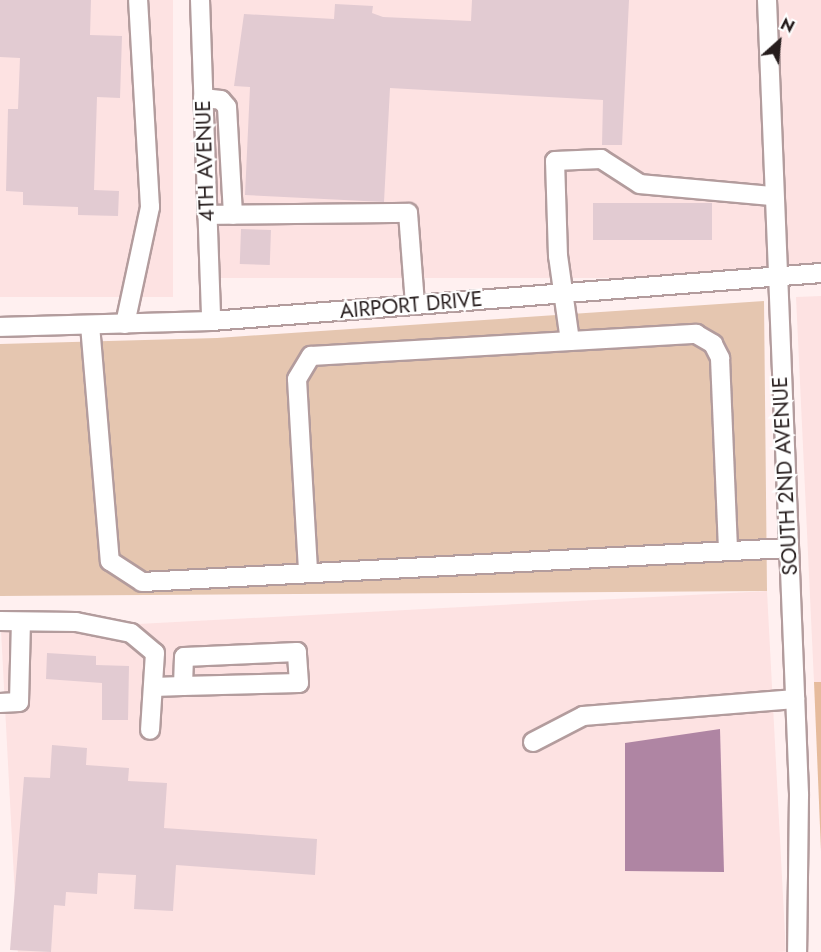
<!DOCTYPE html>
<html>
<head>
<meta charset="utf-8">
<style>
  body { margin:0 }
  #map { position:relative; width:821px; height:952px; overflow:hidden; background:#fff0f0; font-family:Jost,sans-serif }
  div>[style] { position:absolute }
  .built>* { inset:0; background:#fde2e2; transform-origin:0 0 }
  .green>* { inset:0; background:#e5c6b0 }
  .forest>* { inset:0; background:#e6bb9c }
  .water>* { inset:0; background:#af85a3 }
  .building>* { inset:0; background:#e2cbd2; transform-origin:0 0 }
  .roads { filter:drop-shadow(2px 0 #b39c9d) drop-shadow(-2px 0 #b39c9d) drop-shadow(0 2px #b39c9d) drop-shadow(0 -2px #b39c9d) }
  .minor>* { height:18px; margin:-9px; padding:0 9px; transform-origin:9px; border-radius:9px; background:#fff }
  span { translate:-50% -50%; white-space:nowrap; text-align:center; line-height:1.15; -webkit-text-stroke:4.5px #fff; paint-order:stroke }
  .street-label { font-size:21px; color:#261d1d }
  .north { position:absolute; left:749px; top:12px; width:60px; height:60px; -webkit-text-stroke:4px #fff; paint-order:stroke; rotate:27deg; font-size:16px; font-weight:700; line-height:24px; text-align:center; color:#261d1d }
  .north::after { content:''; display:block; margin:auto; width:21px; height:27px; background:#261d1d; clip-path:polygon(50% 0,100% 100%,50% 72%,0 100%) }
</style>
</head>
<body>
<div id="map">
  <div class="built">
    <div style="left:0;top:0;width:173px;height:297px"></div>
    <div style="left:211px;top:0;width:610px;height:278px"></div>
    <div style="clip-path:polygon(821px 296px,821px 682px,814px 682px,796px 297px)"></div>
    <div style="left:767px;top:591px;width:361px;height:767px;rotate:87deg"></div>
  </div>
  <div class="green">
    <div style="clip-path:polygon(764px 301px,767px 591px,0 596px,0 344px,217px 338px)"></div>
  </div>
  <div class="forest">
    <div style="clip-path:polygon(814px 682px,821px 682px,821px 851px)"></div>
  </div>
  <div class="water">
    <div style="clip-path:polygon(720px 729px,724px 872px,625px 871px,625px 743px)"></div>
  </div>
  <div class="building">
    <div style="clip-path:polygon(0 0,91px 0,90px 35px,122px 36px,120px 98px,97px 97px,94px 190px,119px 191px,118px 216px,78px 215px,78px 207px,23px 205px,23px 192px,6px 191px,8px 109px,18px 109px,20px 58px,0 57px)"></div>
    <div style="clip-path:polygon(472px 0,629px 0,622px 145px,602px 145px,603px 100px,390px 88px,384px 202px,245px 195px,250px 87px,234px 86px,244px 14px,334px 19px,335px 4px,373px 6px,372px 13px,383px 17px,471px 21px)"></div>
    <div style="left:593px;top:203px;width:119px;height:37px"></div>
    <div style="left:241px;top:229px;width:30px;height:35px;rotate:2deg"></div>
    <div style="clip-path:polygon(47px 653px,96px 656px,96px 665px,129px 666px,128px 720px,102px 720px,102px 683px,46px 679px)"></div>
    <div style="clip-path:polygon(52px 745px,87px 748px,86px 765px,129px 768px,128px 781px,167px 783px,164px 828px,317px 839px,315px 875px,176px 865px,173px 911px,134px 909px,136px 875px,98px 873px,97px 894px,66px 892px,65px 906px,54px 905px,51px 952px,10px 950px,24px 777px,50px 778px)"></div>
  </div>
  <div class="roads">
    <div class="minor">
      <div style="left:200px;top:0;width:321px;rotate:88deg"></div>
      <div style="left:767px;top:0;width:796px;rotate:87.69deg"></div>
      <div style="left:799px;top:795px;width:157px;rotate:90.7deg"></div>
      <div style="left:203px;top:98px;width:18px;rotate:6deg"></div>
      <div style="left:221px;top:100px;width:9px;rotate:49deg"></div>
      <div style="left:227px;top:107px;width:108px;rotate:86.8deg"></div>
      <div style="left:207px;top:215px;width:201px;rotate:-0.6deg"></div>
      <div style="left:408px;top:213px;width:92px;rotate:85.6deg"></div>
      <div style="left:125px;top:324px;width:120px;rotate:-77.9deg"></div>
      <div style="left:150px;top:207px;width:207px;rotate:-93.3deg"></div>
      <div style="left:90px;top:325px;width:237px;rotate:85.2deg"></div>
      <div style="left:110px;top:561px;width:38px;rotate:33deg"></div>
      <div style="left:142px;top:582px;width:647px;rotate:-3.01deg"></div>
      <div style="left:0;top:327px;width:211px;rotate:-1.6deg"></div>
      <div style="left:211px;top:321px;width:612px;rotate:-4.5deg"></div>
      <div style="left:570px;top:341px;width:86px;rotate:-98deg"></div>
      <div style="left:558px;top:256px;width:95px;rotate:-91.8deg"></div>
      <div style="left:555px;top:161px;width:46px;rotate:-2.5deg"></div>
      <div style="left:601px;top:159px;width:46px;rotate:32.7deg"></div>
      <div style="left:640px;top:184px;width:134px;rotate:5.2deg"></div>
      <div style="left:308px;top:570px;width:191px;rotate:-93.3deg"></div>
      <div style="left:297px;top:379px;width:27px;rotate:-59deg"></div>
      <div style="left:311px;top:356px;width:386px;rotate:-3.3deg"></div>
      <div style="left:696px;top:334px;width:20px;rotate:30deg"></div>
      <div style="left:713px;top:344px;width:16px;rotate:63deg"></div>
      <div style="left:720px;top:358px;width:192px;rotate:87.6deg"></div>
      <div style="left:0;top:621px;width:76px;rotate:0.8deg"></div>
      <div style="left:76px;top:622px;width:56px;rotate:11.3deg"></div>
      <div style="left:131px;top:633px;width:31px;rotate:40deg"></div>
      <div style="left:155px;top:653px;width:77px;rotate:93.7deg"></div>
      <div style="left:153px;top:687px;width:30px;rotate:-2deg"></div>
      <div style="left:183px;top:686px;width:116px;rotate:-1.5deg"></div>
      <div style="left:299px;top:683px;width:31px;rotate:-94deg"></div>
      <div style="left:297px;top:652px;width:113px;rotate:177.5deg"></div>
      <div style="left:184px;top:657px;width:29px;rotate:92deg"></div>
      <div style="left:0;top:703px;width:19px;rotate:-3deg"></div>
      <div style="left:19px;top:702px;width:80px;rotate:-88.6deg"></div>
      <div style="left:533px;top:742px;width:56px;rotate:-27.5deg"></div>
      <div style="left:583px;top:716px;width:213px;rotate:-4.6deg"></div>
    </div>
  </div>
  <div class="street-label">
    <span style="left:205px;top:161px;rotate:-92deg">4TH AVENUE</span>
    <span style="left:411px;top:305px;rotate:-5deg">AIRPORT DRIVE</span>
    <span style="left:785px;top:476px;rotate:-93deg">SOUTH 2ND AVENUE</span>
  </div>
  <div class="north">N</div>
</div>
</body>
</html>
